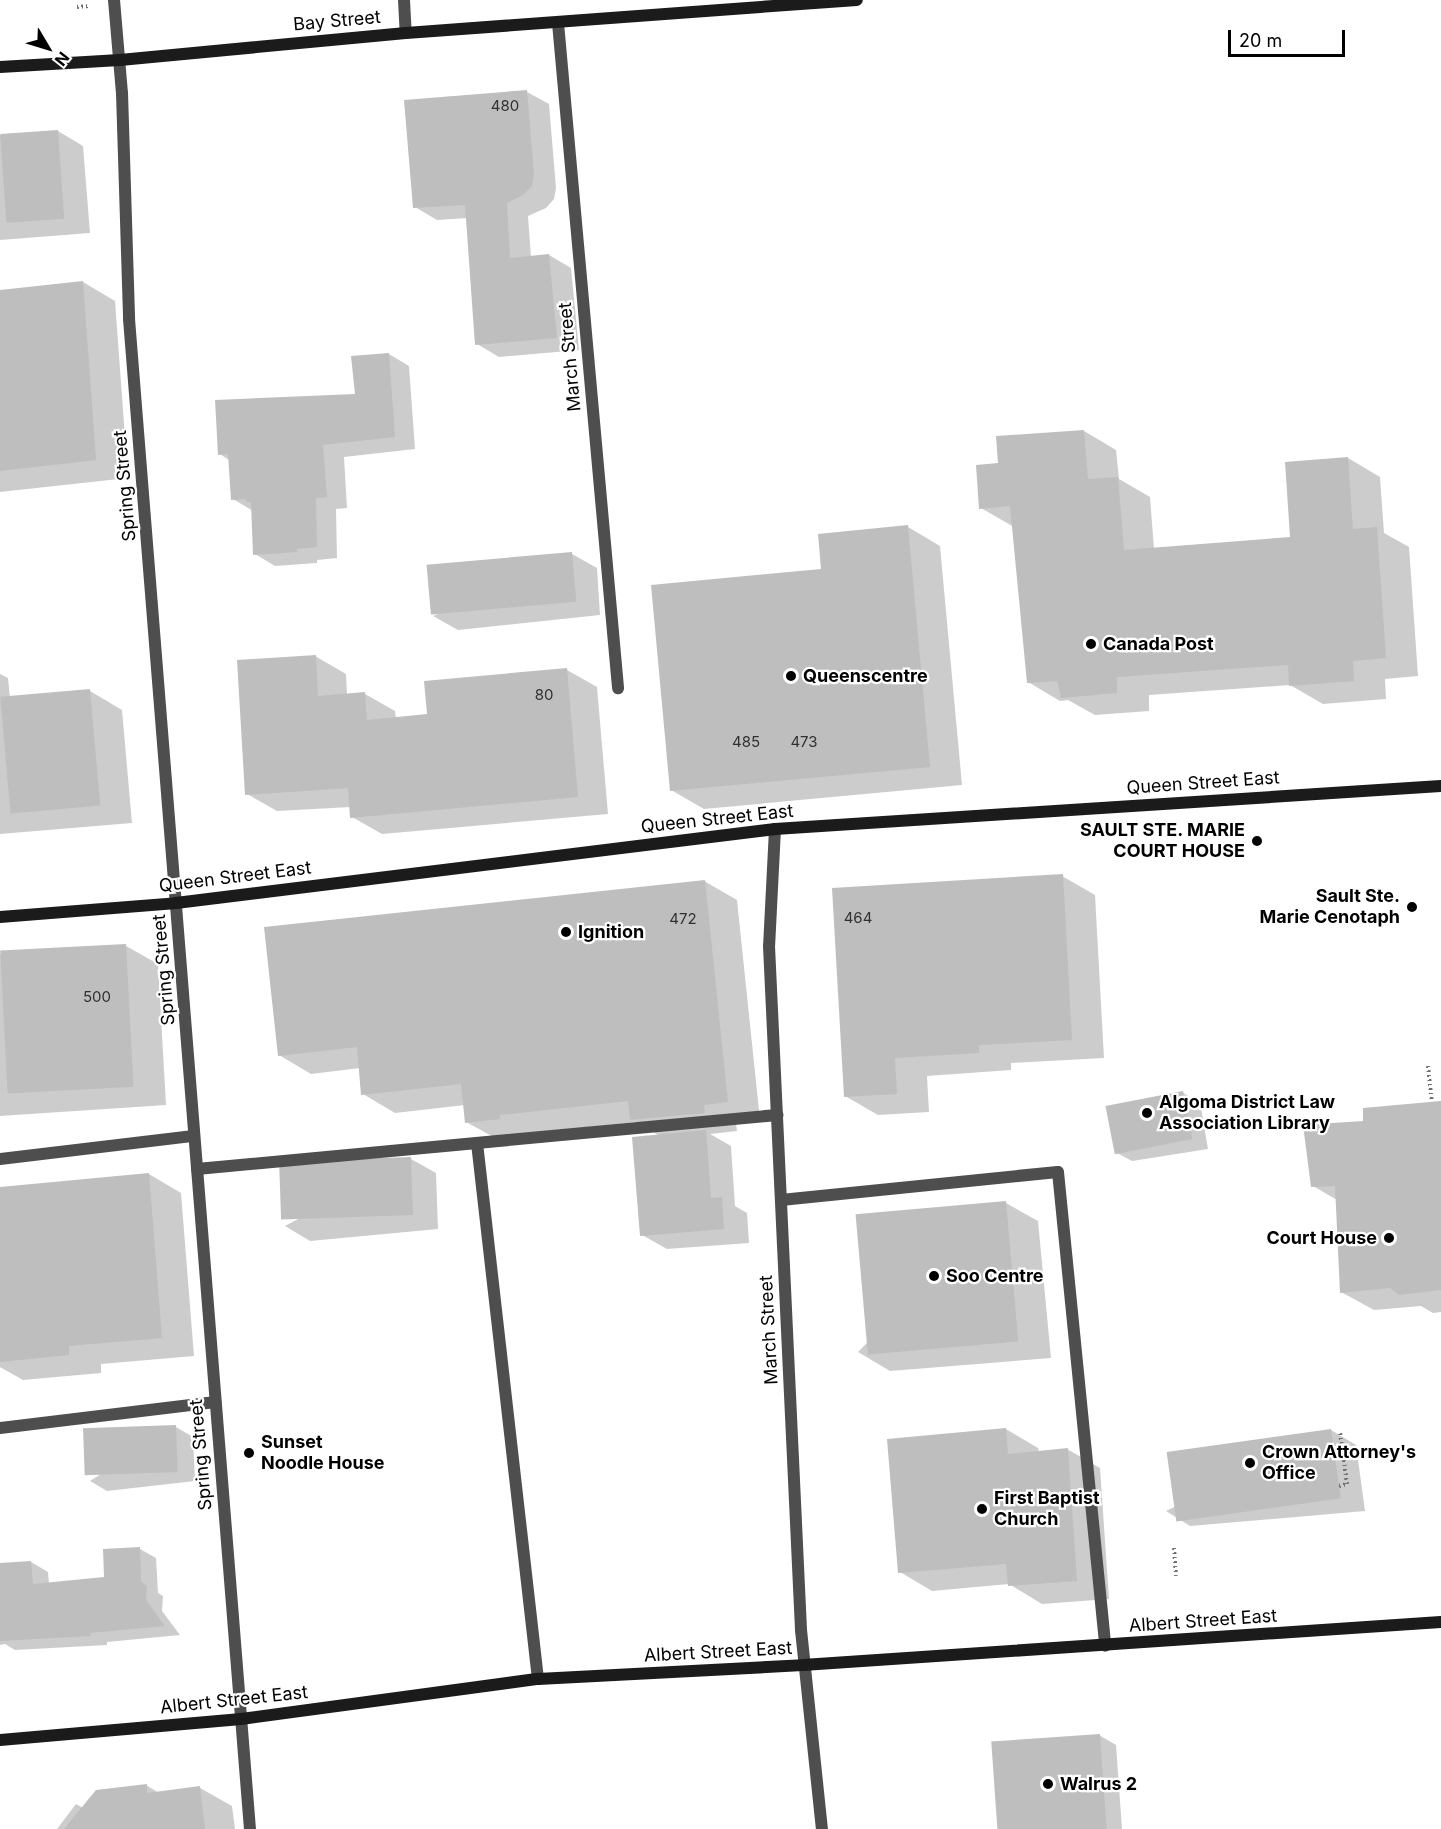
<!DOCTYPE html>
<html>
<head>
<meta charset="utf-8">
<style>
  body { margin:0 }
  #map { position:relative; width:1441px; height:1829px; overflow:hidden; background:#fff; font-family:Inter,sans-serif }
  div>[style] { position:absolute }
  .shadow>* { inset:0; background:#0003 }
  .building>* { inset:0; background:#bebebe; transform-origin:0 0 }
  .path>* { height:4px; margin-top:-2px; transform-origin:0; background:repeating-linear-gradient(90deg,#707070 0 1.5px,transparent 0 4.5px) }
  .lane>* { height:12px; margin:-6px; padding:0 6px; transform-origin:6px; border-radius:6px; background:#4e4e4e }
  .street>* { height:12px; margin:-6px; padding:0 6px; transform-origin:6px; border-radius:6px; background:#4e4e4e }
  .secondary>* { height:12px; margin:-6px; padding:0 6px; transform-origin:6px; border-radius:6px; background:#1b1b1b }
  .dots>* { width:16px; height:16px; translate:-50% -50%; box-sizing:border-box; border:3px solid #fff; border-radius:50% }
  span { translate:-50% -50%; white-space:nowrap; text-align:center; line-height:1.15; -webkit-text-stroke:4.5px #fff; paint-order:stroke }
  .number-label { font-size:15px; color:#303030 }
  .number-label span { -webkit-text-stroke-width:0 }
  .street-label { font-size:18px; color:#000 }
  .poi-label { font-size:18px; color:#000; font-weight:700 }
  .left { translate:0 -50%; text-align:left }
  .right { translate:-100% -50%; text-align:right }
  .north { position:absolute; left:18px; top:18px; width:60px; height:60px; -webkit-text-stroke:4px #fff; paint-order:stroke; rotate:128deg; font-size:16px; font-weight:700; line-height:24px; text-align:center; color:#000 }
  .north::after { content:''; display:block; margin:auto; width:21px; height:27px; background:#000; clip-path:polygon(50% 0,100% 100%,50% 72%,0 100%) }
  .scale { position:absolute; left:1228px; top:30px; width:117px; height:27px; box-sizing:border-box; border:3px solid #000; border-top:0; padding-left:8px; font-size:18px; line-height:21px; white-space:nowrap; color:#000; -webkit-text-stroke:4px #fff; paint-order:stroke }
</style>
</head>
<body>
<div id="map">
  <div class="shadow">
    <div style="clip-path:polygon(527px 92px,549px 104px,556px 188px,554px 199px,546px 208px,528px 216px,531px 257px,549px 255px,571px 268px,579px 350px,499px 357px,477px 344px,468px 218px,437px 220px,415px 207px)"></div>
    <div style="clip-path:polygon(58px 131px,83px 146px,90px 233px,0 240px,0 136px)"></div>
    <div style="clip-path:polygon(83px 282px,115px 301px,128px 478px,0 492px,0 291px)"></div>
    <div style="clip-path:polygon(389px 354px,409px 366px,415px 449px,344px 457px,347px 508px,336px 509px,337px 558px,317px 560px,317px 563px,275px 566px,255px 554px,253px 511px,233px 499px,229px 460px,220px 454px,357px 396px)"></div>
    <div style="clip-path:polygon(1084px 431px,1116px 450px,1119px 479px,1150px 497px,1154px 549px,1292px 539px,1348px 458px,1380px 477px,1384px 533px,1409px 547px,1418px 676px,1385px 679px,1386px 699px,1323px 704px,1290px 685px,1149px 695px,1149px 711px,1095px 715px,1068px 700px,1060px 701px,1028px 682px,1014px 527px,981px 508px,1000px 465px)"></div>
    <div style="clip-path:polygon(908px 527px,940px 546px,962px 785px,704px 809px,671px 790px,823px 571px)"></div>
    <div style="clip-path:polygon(572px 554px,597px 568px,600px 615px,458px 630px,433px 616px)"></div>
    <div style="clip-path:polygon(315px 656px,346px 674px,347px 695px,365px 694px,395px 711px,396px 719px,428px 716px,567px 670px,597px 687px,608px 814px,382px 834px,352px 817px,351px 807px,277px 811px,247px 794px)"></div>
    <div style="clip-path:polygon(0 674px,8px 678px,10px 698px,90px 691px,122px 710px,132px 823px,0 834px)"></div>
    <div style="clip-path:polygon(1062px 876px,1095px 895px,1104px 1058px,1011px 1063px,1011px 1070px,927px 1076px,929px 1112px,878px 1115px,845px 1096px)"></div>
    <div style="clip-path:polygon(704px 881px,737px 900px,760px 1120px,736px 1123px,737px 1131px,710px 1134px,731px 1146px,735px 1206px,747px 1213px,749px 1243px,667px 1249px,642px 1235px,660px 1136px,635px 1122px,532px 1133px,499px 1140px,466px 1122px,465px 1105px,395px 1113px,363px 1094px,360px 1068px,311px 1074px,279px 1055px)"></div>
    <div style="clip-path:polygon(126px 946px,158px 964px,166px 1105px,0 1116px,0 954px)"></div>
    <div style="clip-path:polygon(1183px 1093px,1200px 1102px,1208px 1149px,1132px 1161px,1115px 1152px)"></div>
    <div style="clip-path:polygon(1441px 1103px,1441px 1312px,1433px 1313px,1421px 1306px,1374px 1310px,1341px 1292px,1337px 1200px,1313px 1186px,1364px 1123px)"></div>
    <div style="clip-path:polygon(411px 1159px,436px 1173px,438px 1229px,310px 1241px,285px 1226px)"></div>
    <div style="clip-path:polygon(149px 1174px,181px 1193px,194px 1356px,101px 1364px,101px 1373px,23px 1380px,0 1367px,0 1188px)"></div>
    <div style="clip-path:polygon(1006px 1203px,1038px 1221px,1051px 1358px,890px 1371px,858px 1352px)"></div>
    <div style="clip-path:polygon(176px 1427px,193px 1437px,195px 1481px,107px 1491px,90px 1481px)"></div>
    <div style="clip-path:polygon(1006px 1429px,1038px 1448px,1039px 1452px,1067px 1449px,1100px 1468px,1109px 1599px,1042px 1604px,1009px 1584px,932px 1591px,900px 1572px)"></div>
    <div style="clip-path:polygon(1331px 1430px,1356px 1445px,1365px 1511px,1190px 1526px,1166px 1511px)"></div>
    <div style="clip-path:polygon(140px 1549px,156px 1558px,158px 1593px,163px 1596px,162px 1611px,180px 1635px,107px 1642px,107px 1645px,15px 1650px,5px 1644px,0 1645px,0 1565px,31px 1562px,48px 1572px,49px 1584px,106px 1578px)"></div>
    <div style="clip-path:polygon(1099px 1735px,1116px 1745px,1122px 1829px,998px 1829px)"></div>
    <div style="clip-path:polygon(146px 1785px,159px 1793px,200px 1788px,232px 1806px,235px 1829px,57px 1829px,76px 1804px,83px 1808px)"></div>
  </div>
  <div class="building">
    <div style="clip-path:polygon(527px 90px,534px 175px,532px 186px,523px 195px,507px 203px,510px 258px,549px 254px,557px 338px,475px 345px,465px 205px,413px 208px,404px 100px)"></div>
    <div style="left:58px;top:130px;width:89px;height:58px;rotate:86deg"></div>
    <div style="clip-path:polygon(83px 281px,96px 460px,0 471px,0 290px)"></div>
    <div style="clip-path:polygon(389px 353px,395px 437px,323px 445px,327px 497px,316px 498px,317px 547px,297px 549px,297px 552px,253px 555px,251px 502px,246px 502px,246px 499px,231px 500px,228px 454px,218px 455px,215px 400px,355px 394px,351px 356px)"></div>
    <div style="clip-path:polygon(1084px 430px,1088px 479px,1118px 477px,1124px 550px,1290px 537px,1285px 462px,1348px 457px,1353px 529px,1377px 527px,1386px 658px,1353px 661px,1354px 681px,1289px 686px,1288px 665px,1117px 677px,1117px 693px,1061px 698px,1057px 681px,1027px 683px,1010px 506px,979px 509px,976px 465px,998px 463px,996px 436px)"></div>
    <div style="clip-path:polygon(908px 525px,930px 767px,670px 791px,651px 585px,821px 569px,818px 534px)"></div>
    <div style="left:572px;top:552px;width:50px;height:146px;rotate:85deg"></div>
    <div style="clip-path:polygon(316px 655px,318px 696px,365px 692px,367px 720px,427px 714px,424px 681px,567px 668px,578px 797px,350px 818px,348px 788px,245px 795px,237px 660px)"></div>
    <div style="left:90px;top:689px;width:117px;height:90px;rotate:85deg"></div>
    <div style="clip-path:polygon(1063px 874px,1072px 1040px,979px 1045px,979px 1053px,895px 1058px,897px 1094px,844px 1097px,832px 888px)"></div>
    <div style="clip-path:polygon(705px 880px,728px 1102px,704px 1105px,705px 1113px,630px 1120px,628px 1101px,500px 1115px,500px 1119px,465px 1123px,461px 1084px,361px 1095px,357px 1047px,278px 1056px,264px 927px)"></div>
    <div style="left:126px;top:944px;width:143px;height:126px;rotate:87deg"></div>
    <div style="left:1183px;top:1091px;width:49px;height:79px;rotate:79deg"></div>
    <div style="clip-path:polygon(1441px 1101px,1441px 1290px,1399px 1295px,1390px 1288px,1340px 1293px,1335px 1186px,1311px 1187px,1303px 1125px,1363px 1121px,1363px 1108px)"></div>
    <div style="clip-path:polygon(706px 1130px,711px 1198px,722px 1197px,724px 1229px,640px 1236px,632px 1137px)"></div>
    <div style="left:411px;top:1157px;width:58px;height:132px;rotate:88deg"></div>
    <div style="clip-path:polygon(149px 1173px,162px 1338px,69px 1346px,69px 1355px,0 1362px,0 1187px)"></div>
    <div style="left:1006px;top:1201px;width:141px;height:151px;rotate:85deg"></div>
    <div style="left:176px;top:1425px;width:47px;height:93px;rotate:88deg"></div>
    <div style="clip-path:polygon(1006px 1428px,1008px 1454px,1068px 1448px,1077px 1581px,1008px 1586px,1006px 1564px,898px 1573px,887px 1439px)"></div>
    <div style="left:1331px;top:1429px;width:70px;height:166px;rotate:82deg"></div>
    <div style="clip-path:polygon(140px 1547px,141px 1581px,147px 1586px,146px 1600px,165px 1626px,90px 1633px,91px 1636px,0 1641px,0 1563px,31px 1561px,33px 1584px,104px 1577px,103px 1549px)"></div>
    <div style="left:1100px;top:1734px;width:95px;height:109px;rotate:86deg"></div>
    <div style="clip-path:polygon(147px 1784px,147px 1793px,200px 1786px,205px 1829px,64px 1829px,96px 1790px)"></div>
  </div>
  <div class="path">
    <div style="left:77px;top:7px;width:12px;rotate:-5deg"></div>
    <div style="left:1428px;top:1066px;width:36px;rotate:84deg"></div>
    <div style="left:1339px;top:1486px;width:8px;rotate:-14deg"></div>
    <div style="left:1347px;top:1484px;width:52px;rotate:-97.7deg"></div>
    <div style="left:1174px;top:1548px;width:28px;rotate:86deg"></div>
  </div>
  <div class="lane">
    <div style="left:404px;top:0;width:33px;rotate:87deg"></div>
    <div style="left:477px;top:1143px;width:539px;rotate:83.51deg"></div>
    <div style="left:0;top:1159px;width:195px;rotate:-6.8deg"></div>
    <div style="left:197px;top:1169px;width:583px;rotate:-5.32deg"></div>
    <div style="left:781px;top:1200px;width:278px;rotate:-5.8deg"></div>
    <div style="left:1058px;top:1172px;width:476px;rotate:84.3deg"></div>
    <div style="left:0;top:1428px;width:217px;rotate:-6.9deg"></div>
  </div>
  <div class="street">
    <div style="left:114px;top:0;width:93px;rotate:85.1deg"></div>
    <div style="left:122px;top:93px;width:226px;rotate:88.2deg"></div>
    <div style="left:129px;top:319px;width:1515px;rotate:85.42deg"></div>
    <div style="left:558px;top:23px;width:668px;rotate:84.84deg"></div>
    <div style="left:775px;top:829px;width:117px;rotate:92.9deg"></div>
    <div style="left:769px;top:946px;width:685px;rotate:87.32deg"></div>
    <div style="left:801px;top:1630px;width:200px;rotate:84deg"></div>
  </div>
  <div class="secondary">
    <div style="left:0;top:67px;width:120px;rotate:-3.3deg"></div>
    <div style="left:120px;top:60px;width:287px;rotate:-5.4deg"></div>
    <div style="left:406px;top:33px;width:452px;rotate:-4.2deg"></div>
    <div style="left:0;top:917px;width:177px;rotate:-4.5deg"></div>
    <div style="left:176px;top:903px;width:604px;rotate:-7.04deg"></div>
    <div style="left:775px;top:829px;width:667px;rotate:-3.69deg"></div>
    <div style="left:0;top:1740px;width:242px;rotate:-5deg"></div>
    <div style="left:241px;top:1719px;width:300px;rotate:-7.7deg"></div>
    <div style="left:538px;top:1679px;width:265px;rotate:-3deg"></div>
    <div style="left:803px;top:1665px;width:639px;rotate:-3.86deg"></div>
  </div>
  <div class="dots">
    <div style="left:1091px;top:644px;background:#000"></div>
    <div style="left:791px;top:676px;background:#000"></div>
    <div style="left:1257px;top:841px;background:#000"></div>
    <div style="left:1412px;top:907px;background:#000"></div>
    <div style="left:566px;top:932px;background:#000"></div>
    <div style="left:1147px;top:1113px;background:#000"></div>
    <div style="left:1389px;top:1238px;background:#000"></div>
    <div style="left:934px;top:1276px;background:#000"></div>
    <div style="left:249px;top:1453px;background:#000"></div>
    <div style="left:1250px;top:1463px;background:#000"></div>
    <div style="left:982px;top:1509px;background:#000"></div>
    <div style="left:1048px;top:1784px;background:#000"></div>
  </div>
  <div class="number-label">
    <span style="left:505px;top:106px">480</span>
    <span style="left:544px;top:695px">80</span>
    <span style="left:746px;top:742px">485</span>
    <span style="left:804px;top:742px">473</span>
    <span style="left:858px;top:918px">464</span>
    <span style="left:683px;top:919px">472</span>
    <span style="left:97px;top:997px">500</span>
  </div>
  <div class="street-label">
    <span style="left:337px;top:21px;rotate:-5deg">Bay Street</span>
    <span style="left:570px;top:357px;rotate:-95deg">March Street</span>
    <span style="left:125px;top:486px;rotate:-95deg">Spring Street</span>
    <span style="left:1203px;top:783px;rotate:-4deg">Queen Street East</span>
    <span style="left:717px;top:819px;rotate:-6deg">Queen Street East</span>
    <span style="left:235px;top:877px;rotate:-7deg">Queen Street East</span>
    <span style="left:164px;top:970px;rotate:-95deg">Spring Street</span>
    <span style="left:769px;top:1330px;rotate:-93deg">March Street</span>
    <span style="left:201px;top:1455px;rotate:-95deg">Spring Street</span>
    <span style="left:1203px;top:1621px;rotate:-4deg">Albert Street East</span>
    <span style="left:718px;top:1652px;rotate:-3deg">Albert Street East</span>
    <span style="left:234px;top:1700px;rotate:-6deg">Albert Street East</span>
  </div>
  <div class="poi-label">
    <span class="left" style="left:1103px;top:644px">Canada Post</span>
    <span class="left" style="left:803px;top:676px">Queenscentre</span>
    <span class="right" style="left:1245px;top:841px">SAULT STE. MARIE<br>COURT HOUSE</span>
    <span class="right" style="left:1400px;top:907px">Sault Ste.<br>Marie Cenotaph</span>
    <span class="left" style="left:578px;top:932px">Ignition</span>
    <span class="left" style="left:1159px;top:1113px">Algoma District Law<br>Association Library</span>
    <span class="right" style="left:1377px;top:1238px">Court House</span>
    <span class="left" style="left:946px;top:1276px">Soo Centre</span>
    <span class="left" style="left:261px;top:1453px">Sunset<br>Noodle House</span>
    <span class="left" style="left:1262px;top:1463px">Crown Attorney's<br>Office</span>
    <span class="left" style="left:994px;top:1509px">First Baptist<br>Church</span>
    <span class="left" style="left:1060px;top:1784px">Walrus 2</span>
  </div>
  <div class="north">N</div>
  <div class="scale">20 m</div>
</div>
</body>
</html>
